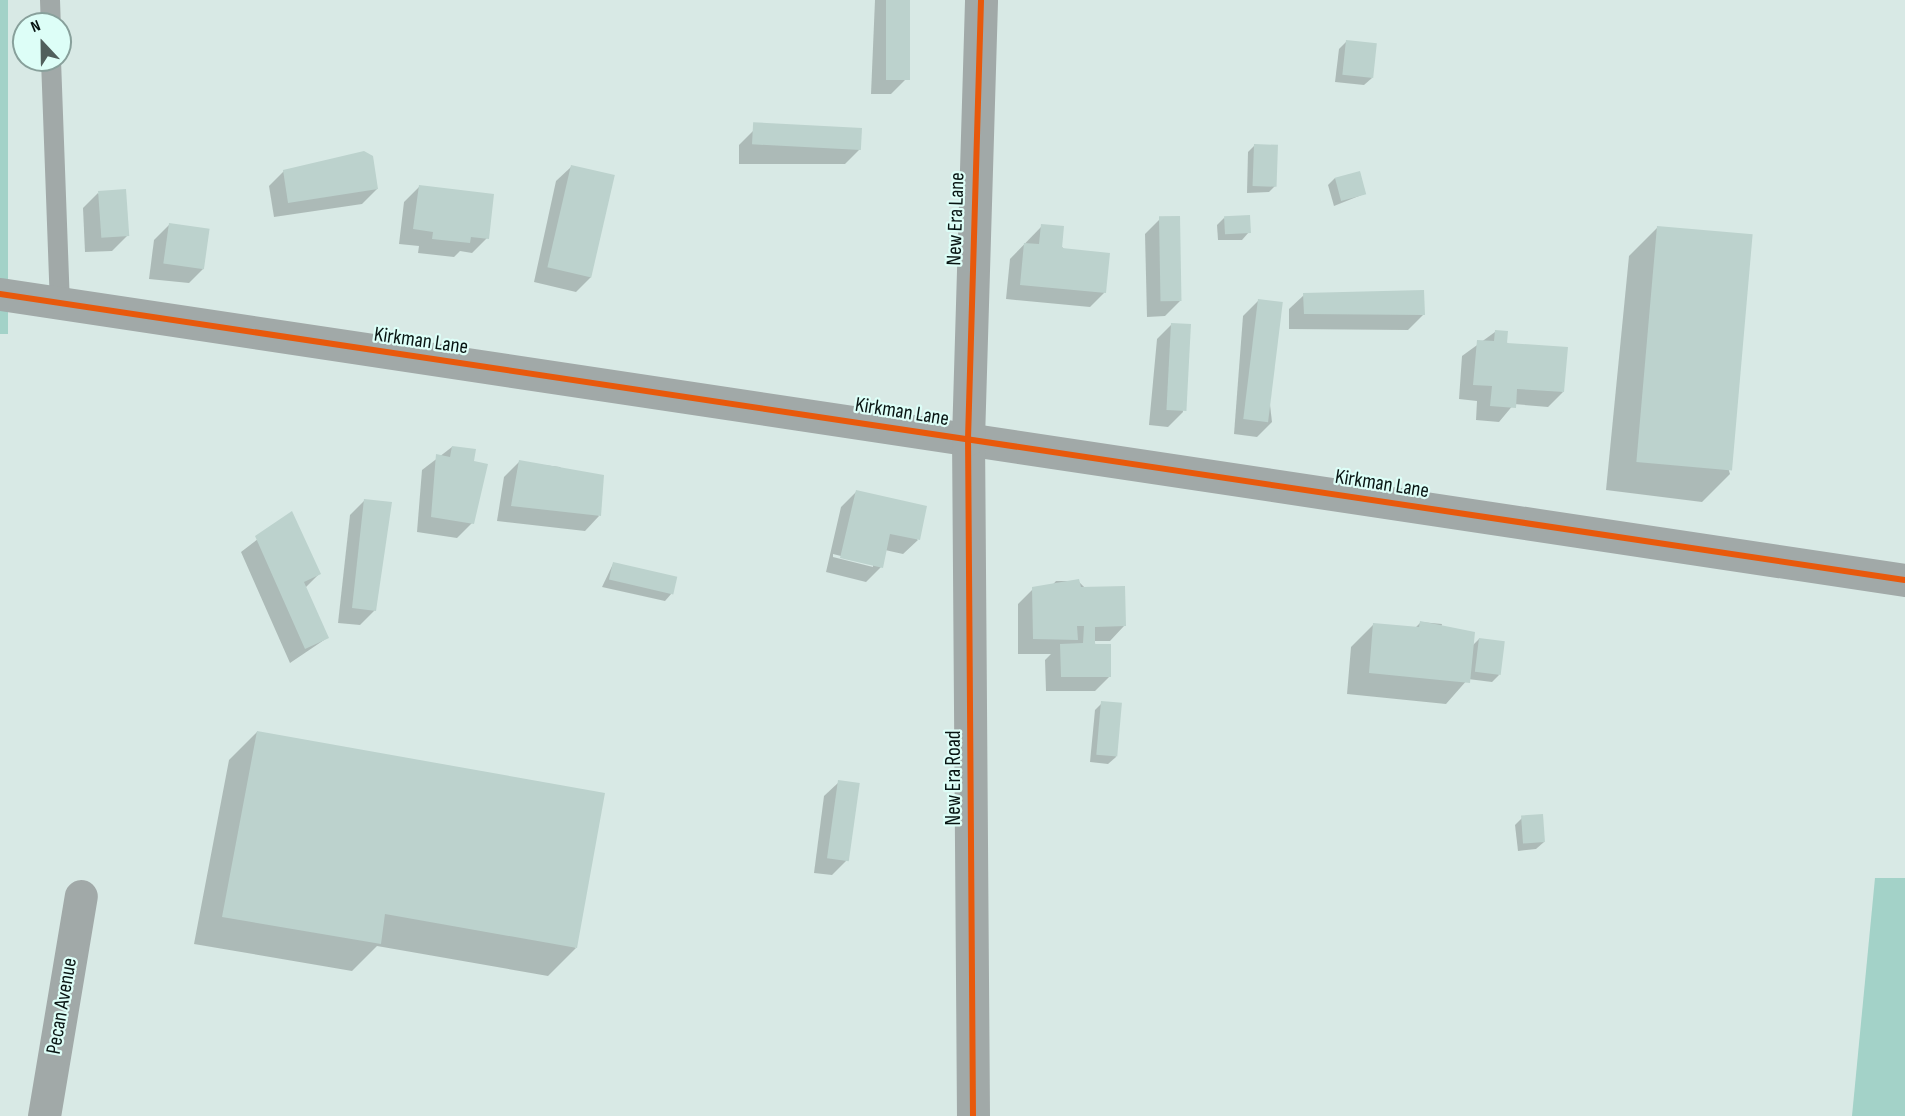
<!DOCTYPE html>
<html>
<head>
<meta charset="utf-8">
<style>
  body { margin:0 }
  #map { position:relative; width:1905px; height:1116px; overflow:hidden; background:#d8e9e5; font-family:"Sofia Sans Condensed",sans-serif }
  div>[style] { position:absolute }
  .forest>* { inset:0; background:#a3d2c8; transform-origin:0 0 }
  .shadow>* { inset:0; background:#0003 }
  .building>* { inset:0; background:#bcd2cd; transform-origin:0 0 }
  .service>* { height:20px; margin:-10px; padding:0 10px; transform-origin:10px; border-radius:10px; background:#a1a9a8 }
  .minor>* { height:33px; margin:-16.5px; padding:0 16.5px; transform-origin:16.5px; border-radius:16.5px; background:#a1a9a8 }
  .cycleway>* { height:6px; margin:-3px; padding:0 3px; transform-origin:3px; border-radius:3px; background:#e8590c }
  span { translate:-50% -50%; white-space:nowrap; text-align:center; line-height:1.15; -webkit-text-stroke:4.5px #ddfef7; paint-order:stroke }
  .street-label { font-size:21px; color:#081412 }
  .north { position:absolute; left:12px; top:12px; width:60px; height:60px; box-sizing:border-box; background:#ddfef7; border:2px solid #88a09b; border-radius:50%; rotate:338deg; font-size:16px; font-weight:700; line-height:24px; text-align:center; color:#081412 }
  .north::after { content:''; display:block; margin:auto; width:21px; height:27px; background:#515f5c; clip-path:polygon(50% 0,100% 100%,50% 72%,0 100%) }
</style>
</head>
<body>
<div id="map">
  <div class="forest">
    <div style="left:0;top:0;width:8px;height:334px"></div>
    <div style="clip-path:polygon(1875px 878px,1905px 878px,1905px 1116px,1852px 1116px)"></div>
  </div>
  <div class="shadow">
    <div style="clip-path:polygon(875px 0,909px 0,906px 79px,891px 94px,871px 94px)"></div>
    <div style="clip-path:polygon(1346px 42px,1372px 78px,1364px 85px,1335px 82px,1339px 49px)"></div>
    <div style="clip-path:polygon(754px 130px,860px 149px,845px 164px,739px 164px,739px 145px)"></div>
    <div style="clip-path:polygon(1255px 145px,1276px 185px,1269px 192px,1247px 193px,1248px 152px)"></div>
    <div style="clip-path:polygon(571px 167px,591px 277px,576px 292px,534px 282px,556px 181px)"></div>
    <div style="clip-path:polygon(284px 171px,377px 189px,362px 204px,274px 217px,269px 186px)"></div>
    <div style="clip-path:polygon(1335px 178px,1364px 194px,1334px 206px,1328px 185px)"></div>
    <div style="clip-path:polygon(419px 187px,487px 238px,472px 253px,460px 251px,454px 257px,418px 253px,419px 246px,399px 244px,404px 202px)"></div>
    <div style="clip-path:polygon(98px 193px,127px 236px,112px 251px,85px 252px,83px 208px)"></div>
    <div style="clip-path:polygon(1224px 218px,1249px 232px,1242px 240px,1218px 240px,1217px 225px)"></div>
    <div style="clip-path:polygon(1160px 219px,1180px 301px,1165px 316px,1147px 317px,1145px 234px)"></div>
    <div style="clip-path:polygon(169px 225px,204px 268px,189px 283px,149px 279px,154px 240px)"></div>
    <div style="clip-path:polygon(1042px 226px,1105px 292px,1090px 307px,1006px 299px,1010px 259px)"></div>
    <div style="clip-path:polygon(1657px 228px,1730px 474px,1702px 502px,1606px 490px,1629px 256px)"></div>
    <div style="clip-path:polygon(1304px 295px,1423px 315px,1408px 330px,1289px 329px,1289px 309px)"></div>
    <div style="clip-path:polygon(1258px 301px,1272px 422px,1257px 437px,1234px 434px,1243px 316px)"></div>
    <div style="clip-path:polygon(1172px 324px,1183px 412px,1168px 427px,1149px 425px,1157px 339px)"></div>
    <div style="clip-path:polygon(1495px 332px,1563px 392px,1548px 407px,1514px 404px,1499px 422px,1476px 420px,1477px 401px,1459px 399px,1462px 356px)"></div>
    <div style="clip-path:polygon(452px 447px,472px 523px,457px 538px,417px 532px,422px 470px)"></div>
    <div style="clip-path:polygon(519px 462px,560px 467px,599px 516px,585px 531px,497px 521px,504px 477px)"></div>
    <div style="clip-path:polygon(evenodd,856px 492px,918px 540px,903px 554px,885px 550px,881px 567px,866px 582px,826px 572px,841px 507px,856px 492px,833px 554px,873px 564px,873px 567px,833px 557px,833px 554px)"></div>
    <div style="clip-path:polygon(365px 500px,375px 610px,360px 625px,338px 623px,350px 515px)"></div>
    <div style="clip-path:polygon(292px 513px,319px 574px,305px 588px,327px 638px,290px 663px,241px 552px)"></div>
    <div style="clip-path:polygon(613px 564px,672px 593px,665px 601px,602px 587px)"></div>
    <div style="clip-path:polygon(1056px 581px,1078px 581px,1124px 626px,1110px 641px,1094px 641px,1110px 676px,1095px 691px,1046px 691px,1045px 660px,1051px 654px,1018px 654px,1018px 604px,1033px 589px,1049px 589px)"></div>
    <div style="clip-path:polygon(1421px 622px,1442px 624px,1441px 629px,1472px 646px,1479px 639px,1499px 675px,1492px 682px,1468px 679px,1446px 704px,1347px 694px,1351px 647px,1373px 625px,1415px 628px)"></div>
    <div style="clip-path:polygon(1102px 703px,1116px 757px,1108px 764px,1090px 762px,1095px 710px)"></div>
    <div style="clip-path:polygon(257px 732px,576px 948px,548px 976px,377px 946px,352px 971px,194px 944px,229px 760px)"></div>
    <div style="clip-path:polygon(839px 782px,847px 860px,832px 875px,814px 873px,824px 796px)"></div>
    <div style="clip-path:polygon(1522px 818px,1544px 842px,1536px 849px,1518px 851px,1515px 825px)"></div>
  </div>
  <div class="building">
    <div style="left:886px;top:0;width:24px;height:80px"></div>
    <div style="left:1346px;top:40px;width:31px;height:35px;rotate:6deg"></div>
    <div style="left:862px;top:128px;width:22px;height:109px;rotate:93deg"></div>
    <div style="left:1254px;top:144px;width:24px;height:42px;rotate:2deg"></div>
    <div style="clip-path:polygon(364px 151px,373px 156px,378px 189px,288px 203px,283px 170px)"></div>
    <div style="left:571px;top:165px;width:45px;height:105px;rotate:13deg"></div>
    <div style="left:1360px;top:171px;width:24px;height:26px;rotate:75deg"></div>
    <div style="clip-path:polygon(419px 185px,494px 194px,489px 239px,471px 237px,470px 243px,432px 239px,433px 232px,413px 229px)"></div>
    <div style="left:126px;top:189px;width:47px;height:28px;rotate:86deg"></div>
    <div style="left:1250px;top:215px;width:18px;height:26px;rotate:87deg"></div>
    <div style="left:1180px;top:216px;width:85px;height:21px;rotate:89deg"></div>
    <div style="left:169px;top:223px;width:41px;height:41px;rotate:8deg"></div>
    <div style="clip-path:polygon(1041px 224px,1064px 226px,1062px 248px,1110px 253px,1106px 293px,1020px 285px,1024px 243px,1039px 244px)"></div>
    <div style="left:1657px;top:226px;width:96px;height:237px;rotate:5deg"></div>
    <div style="clip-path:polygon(1424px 290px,1425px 315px,1304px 314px,1303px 293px)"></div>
    <div style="left:1258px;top:299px;width:25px;height:121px;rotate:7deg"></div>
    <div style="left:1171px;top:323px;width:20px;height:87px;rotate:3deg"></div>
    <div style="clip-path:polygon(1495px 330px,1508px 331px,1507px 343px,1568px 347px,1564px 392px,1517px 389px,1516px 408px,1490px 406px,1492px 386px,1473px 385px,1477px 340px,1494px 341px)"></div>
    <div style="clip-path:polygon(452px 446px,476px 449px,474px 461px,488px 464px,474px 524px,431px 517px,436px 454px,450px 457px)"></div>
    <div style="clip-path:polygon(519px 460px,604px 475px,601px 516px,511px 506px)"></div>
    <div style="clip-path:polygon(856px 490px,927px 506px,920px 540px,890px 534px,883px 568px,840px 558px)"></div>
    <div style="clip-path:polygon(364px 499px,392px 502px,376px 611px,352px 608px)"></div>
    <div style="clip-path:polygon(292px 511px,321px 574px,304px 582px,329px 638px,305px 649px,255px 536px)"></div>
    <div style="left:613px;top:562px;width:66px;height:18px;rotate:13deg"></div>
    <div style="clip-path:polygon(1079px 579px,1081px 587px,1125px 586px,1126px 626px,1095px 627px,1095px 644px,1111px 644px,1111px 677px,1061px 677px,1060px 644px,1083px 643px,1084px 626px,1077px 626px,1078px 640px,1033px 639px,1032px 587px)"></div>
    <div style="clip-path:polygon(1420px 621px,1475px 632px,1470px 683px,1369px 673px,1373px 623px,1419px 627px)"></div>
    <div style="left:1479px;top:638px;width:26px;height:34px;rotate:7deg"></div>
    <div style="left:1101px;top:701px;width:21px;height:54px;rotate:5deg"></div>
    <div style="clip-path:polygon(257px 731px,605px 793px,577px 948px,385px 914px,381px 944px,222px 917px)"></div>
    <div style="left:838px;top:780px;width:22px;height:79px;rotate:8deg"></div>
    <div style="left:1543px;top:814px;width:28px;height:22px;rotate:86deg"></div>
  </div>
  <div class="service">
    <div style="left:50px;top:0;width:24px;rotate:88deg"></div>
    <div style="left:51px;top:60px;width:244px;rotate:87.9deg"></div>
  </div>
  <div class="minor">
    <div style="left:0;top:294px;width:1926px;rotate:8.54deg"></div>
    <div style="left:44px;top:1116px;width:223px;rotate:-80.5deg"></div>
    <div style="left:973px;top:1116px;width:677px;rotate:-90.42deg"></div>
    <div style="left:968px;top:439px;width:439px;rotate:-88.3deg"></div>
  </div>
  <div class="cycleway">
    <div style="left:0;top:294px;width:1926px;rotate:8.54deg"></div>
    <div style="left:973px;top:1116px;width:677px;rotate:-90.42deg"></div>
    <div style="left:968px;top:439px;width:439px;rotate:-88.3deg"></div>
  </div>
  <div class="street-label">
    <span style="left:956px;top:219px;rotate:-88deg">New Era Lane</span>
    <span style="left:421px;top:341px;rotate:8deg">Kirkman Lane</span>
    <span style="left:902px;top:412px;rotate:9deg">Kirkman Lane</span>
    <span style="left:1382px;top:484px;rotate:9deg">Kirkman Lane</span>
    <span style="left:954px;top:778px;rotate:-90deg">New Era Road</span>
    <span style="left:62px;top:1006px;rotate:-80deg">Pecan Avenue</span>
  </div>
  <div class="north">N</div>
</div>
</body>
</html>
